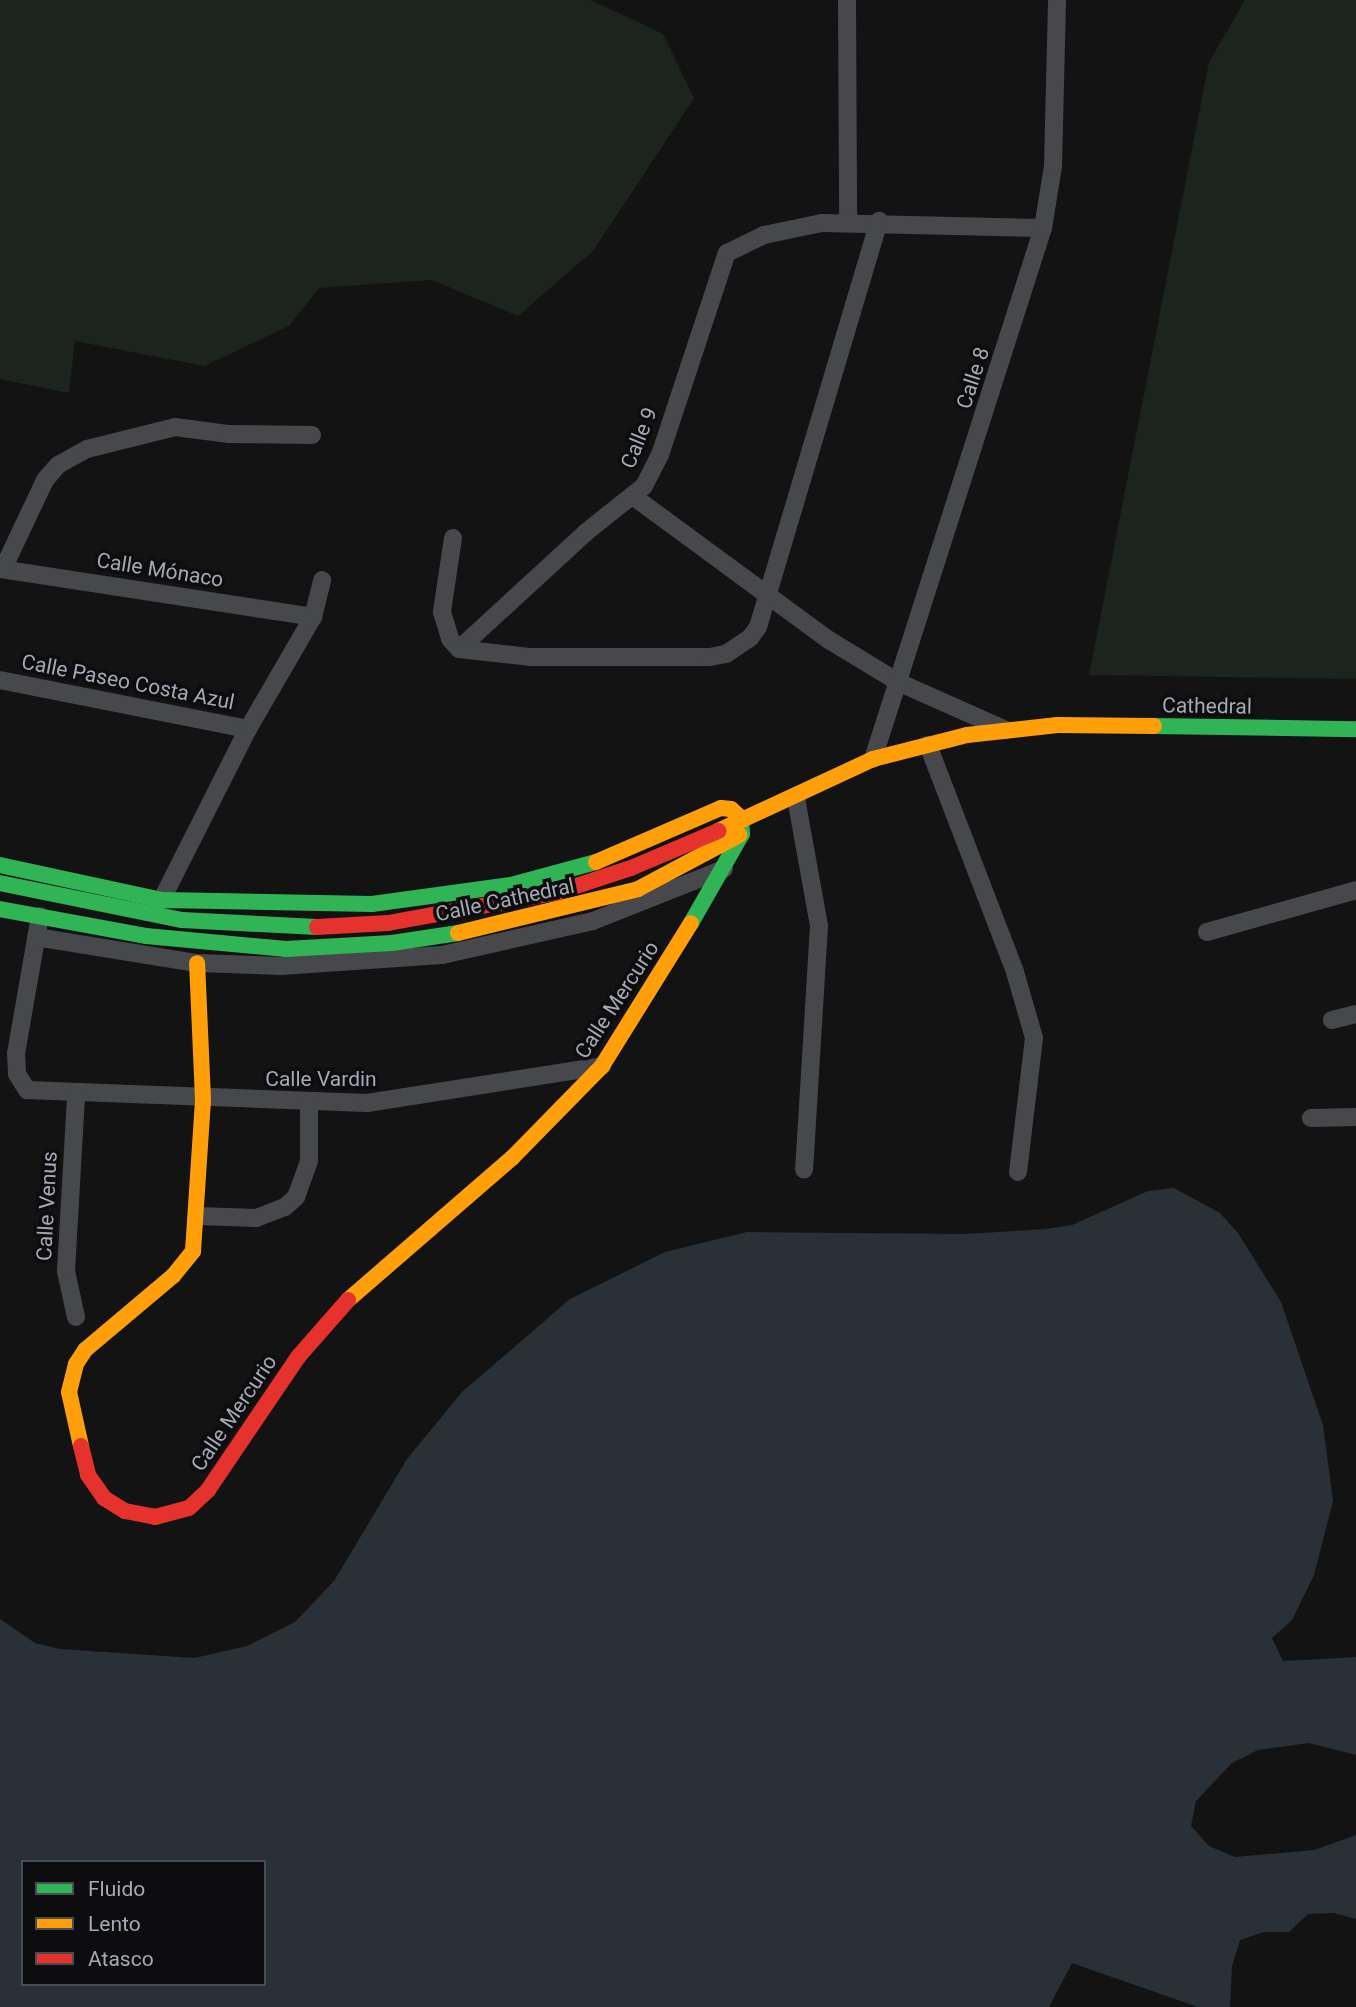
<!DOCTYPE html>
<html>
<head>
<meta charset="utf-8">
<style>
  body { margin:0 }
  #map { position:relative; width:1356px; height:2007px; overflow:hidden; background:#131313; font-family:Roboto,sans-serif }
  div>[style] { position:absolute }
  .green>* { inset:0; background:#1d231d }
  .water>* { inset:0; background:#293036 }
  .street>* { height:18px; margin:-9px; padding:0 9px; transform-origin:9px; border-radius:9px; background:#47484c }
  .fast>* { height:16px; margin:-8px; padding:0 8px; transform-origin:8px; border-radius:8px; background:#30b455 }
  .slow>* { height:16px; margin:-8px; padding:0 8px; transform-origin:8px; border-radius:8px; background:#ff9f0a }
  .jam>* { height:16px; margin:-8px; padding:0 8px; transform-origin:8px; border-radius:8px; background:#e5322d }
  span { translate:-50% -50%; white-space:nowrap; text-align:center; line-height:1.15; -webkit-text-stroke:7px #0d0d0f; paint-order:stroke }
  .street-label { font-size:21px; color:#a4aab4 }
  .legend { position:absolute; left:21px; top:1860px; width:245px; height:126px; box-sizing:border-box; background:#0d0d0f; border:2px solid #494c51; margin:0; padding:9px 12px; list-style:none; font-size:21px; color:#a4aab4 }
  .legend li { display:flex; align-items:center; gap:14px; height:35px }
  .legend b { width:35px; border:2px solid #494c51 }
</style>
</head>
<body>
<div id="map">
  <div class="green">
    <div style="clip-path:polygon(0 0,591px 0,663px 34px,694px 98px,593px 251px,518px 316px,432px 280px,319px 288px,289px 326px,204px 366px,75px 341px,69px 393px,0 379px)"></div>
    <div style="clip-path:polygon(1245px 0,1356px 0,1356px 679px,1089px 675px,1209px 62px)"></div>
  </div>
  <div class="water">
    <div style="clip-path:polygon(evenodd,1174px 1188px,1220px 1213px,1238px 1233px,1281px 1302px,1323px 1425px,1333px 1501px,1314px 1575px,1292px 1620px,1272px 1638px,1283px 1661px,1356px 1657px,1356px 1755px,1309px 1743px,1258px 1750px,1232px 1763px,1196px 1801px,1191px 1826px,1209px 1846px,1235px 1857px,1314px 1850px,1356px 1835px,1356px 1919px,1334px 1913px,1308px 1914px,1289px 1932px,1264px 1932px,1240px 1940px,1232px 1966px,1230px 2007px,1198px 2007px,1072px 1963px,1049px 2007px,0 2007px,0 1619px,35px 1643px,60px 1649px,194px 1658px,247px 1646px,295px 1622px,334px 1581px,407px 1459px,462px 1392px,570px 1299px,665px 1252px,747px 1232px,966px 1234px,1046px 1229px,1072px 1225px,1148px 1191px,1174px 1188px,23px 1862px,264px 1862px,264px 1984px,23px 1984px,23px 1862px)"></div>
  </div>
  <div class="street">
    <div style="left:847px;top:0;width:222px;rotate:89.7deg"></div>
    <div style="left:634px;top:497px;width:242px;rotate:36.3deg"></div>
    <div style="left:829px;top:640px;width:81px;rotate:31.3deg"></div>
    <div style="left:898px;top:682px;width:118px;rotate:24deg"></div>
    <div style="left:453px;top:538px;width:75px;rotate:98.5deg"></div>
    <div style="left:442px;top:612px;width:28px;rotate:73deg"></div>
    <div style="left:450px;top:639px;width:13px;rotate:48deg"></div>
    <div style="left:0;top:569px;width:317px;rotate:8.7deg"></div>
    <div style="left:3px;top:569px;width:98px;rotate:-64.7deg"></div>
    <div style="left:45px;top:480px;width:20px;rotate:-49deg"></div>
    <div style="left:58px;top:465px;width:33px;rotate:-29deg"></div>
    <div style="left:87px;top:449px;width:91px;rotate:-14deg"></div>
    <div style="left:175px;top:427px;width:53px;rotate:7.5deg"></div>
    <div style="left:228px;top:434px;width:84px;rotate:0.7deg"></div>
    <div style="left:459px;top:649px;width:171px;rotate:-42.6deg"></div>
    <div style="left:585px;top:533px;width:75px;rotate:-38.5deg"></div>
    <div style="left:644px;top:486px;width:35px;rotate:-63deg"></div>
    <div style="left:660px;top:455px;width:213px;rotate:-71.7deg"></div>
    <div style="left:727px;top:253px;width:41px;rotate:-25.9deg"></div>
    <div style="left:764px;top:235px;width:59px;rotate:-11.7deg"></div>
    <div style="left:822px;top:223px;width:221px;rotate:1.3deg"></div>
    <div style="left:459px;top:649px;width:71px;rotate:6.4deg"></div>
    <div style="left:530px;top:657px;width:180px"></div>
    <div style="left:710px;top:657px;width:16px;rotate:-11deg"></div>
    <div style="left:726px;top:654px;width:29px;rotate:-34deg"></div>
    <div style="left:750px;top:638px;width:14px;rotate:-54deg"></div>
    <div style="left:758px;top:627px;width:424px;rotate:-73.4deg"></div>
    <div style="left:0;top:680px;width:253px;rotate:11.2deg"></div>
    <div style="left:928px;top:745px;width:243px;rotate:69deg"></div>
    <div style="left:1015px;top:972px;width:69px;rotate:73.9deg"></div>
    <div style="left:1034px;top:1038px;width:135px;rotate:96.8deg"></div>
    <div style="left:873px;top:759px;width:558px;rotate:-72.25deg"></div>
    <div style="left:1043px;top:228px;width:63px;rotate:-80.8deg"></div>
    <div style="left:1053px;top:166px;width:166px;rotate:-88.6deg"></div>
    <div style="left:796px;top:798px;width:130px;rotate:79.8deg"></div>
    <div style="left:819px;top:926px;width:244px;rotate:93.5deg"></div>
    <div style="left:158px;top:907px;width:199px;rotate:-63.2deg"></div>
    <div style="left:248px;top:729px;width:129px;rotate:-59.9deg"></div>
    <div style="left:313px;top:617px;width:38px;rotate:-76deg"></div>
    <div style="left:40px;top:916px;width:139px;rotate:99.9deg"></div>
    <div style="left:16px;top:1053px;width:21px;rotate:87deg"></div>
    <div style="left:17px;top:1074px;width:19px;rotate:58deg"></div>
    <div style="left:27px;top:1090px;width:340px;rotate:2.2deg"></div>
    <div style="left:367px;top:1103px;width:238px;rotate:-8.9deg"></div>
    <div style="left:1207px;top:932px;width:155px;rotate:-15.7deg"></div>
    <div style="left:36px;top:937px;width:163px;rotate:9.2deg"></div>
    <div style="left:197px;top:963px;width:84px;rotate:2deg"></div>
    <div style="left:281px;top:966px;width:161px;rotate:-3.9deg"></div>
    <div style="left:442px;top:955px;width:155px;rotate:-12.7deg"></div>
    <div style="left:593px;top:921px;width:141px;rotate:-21.7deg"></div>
    <div style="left:1332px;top:1020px;width:25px;rotate:-14deg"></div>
    <div style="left:1311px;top:1118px;width:45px;rotate:-1.3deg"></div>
    <div style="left:198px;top:1216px;width:58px;rotate:2deg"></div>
    <div style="left:256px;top:1218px;width:31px;rotate:-21deg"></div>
    <div style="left:285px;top:1207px;width:15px;rotate:-42deg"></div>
    <div style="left:296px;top:1197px;width:38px;rotate:-70deg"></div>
    <div style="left:309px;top:1161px;width:57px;rotate:-90deg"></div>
    <div style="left:76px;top:1317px;width:47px;rotate:-102.3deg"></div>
    <div style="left:66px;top:1271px;width:176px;rotate:-86.7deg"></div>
  </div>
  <div class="fast">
    <div style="left:1154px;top:726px;width:202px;rotate:0.9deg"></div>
    <div style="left:0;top:865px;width:166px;rotate:12.2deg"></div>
    <div style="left:162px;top:900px;width:210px;rotate:1.1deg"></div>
    <div style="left:372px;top:904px;width:140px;rotate:-7.8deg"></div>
    <div style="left:511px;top:885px;width:88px;rotate:-15.1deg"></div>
    <div style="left:0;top:883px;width:186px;rotate:11.5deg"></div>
    <div style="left:182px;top:920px;width:135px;rotate:3deg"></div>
    <div style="left:0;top:909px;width:148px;rotate:10.5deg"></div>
    <div style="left:146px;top:936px;width:141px;rotate:5.3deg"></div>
    <div style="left:286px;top:949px;width:106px;rotate:-3.2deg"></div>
    <div style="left:392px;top:943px;width:67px;rotate:-8.6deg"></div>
    <div style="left:691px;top:923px;width:103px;rotate:-60.2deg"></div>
    <div style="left:742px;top:834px;width:16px;rotate:-94deg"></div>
  </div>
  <div class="slow">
    <div style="left:718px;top:831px;width:171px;rotate:-24.9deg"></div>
    <div style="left:873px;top:759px;width:97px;rotate:-14.3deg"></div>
    <div style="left:967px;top:735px;width:91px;rotate:-6.3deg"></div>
    <div style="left:1057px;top:725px;width:97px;rotate:0.6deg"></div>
    <div style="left:596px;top:862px;width:136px;rotate:-23.4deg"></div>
    <div style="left:721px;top:808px;width:10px;rotate:6deg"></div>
    <div style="left:731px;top:809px;width:13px;rotate:42deg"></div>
    <div style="left:458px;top:933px;width:185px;rotate:-13.7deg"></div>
    <div style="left:638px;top:889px;width:115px;rotate:-28.1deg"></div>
    <div style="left:348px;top:1300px;width:217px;rotate:-40.9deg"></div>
    <div style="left:512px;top:1158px;width:129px;rotate:-45.6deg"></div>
    <div style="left:602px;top:1066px;width:168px;rotate:-58.1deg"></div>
    <div style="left:81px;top:1446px;width:55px;rotate:-102.5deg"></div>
    <div style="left:69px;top:1392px;width:29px;rotate:-76deg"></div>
    <div style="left:76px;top:1364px;width:17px;rotate:-57deg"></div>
    <div style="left:85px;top:1350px;width:115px;rotate:-40.1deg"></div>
    <div style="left:173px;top:1276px;width:32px;rotate:-51deg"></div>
    <div style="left:193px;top:1251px;width:152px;rotate:-86.2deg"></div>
    <div style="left:203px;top:1099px;width:136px;rotate:-92.5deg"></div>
  </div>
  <div class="jam">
    <div style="left:317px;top:927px;width:71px;rotate:-3.2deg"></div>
    <div style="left:388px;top:923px;width:173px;rotate:-10.3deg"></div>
    <div style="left:558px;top:892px;width:77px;rotate:-18.2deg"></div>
    <div style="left:631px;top:868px;width:95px;rotate:-23deg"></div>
    <div style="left:81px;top:1446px;width:30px;rotate:76deg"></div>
    <div style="left:88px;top:1475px;width:28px;rotate:55deg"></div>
    <div style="left:104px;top:1498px;width:25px;rotate:32deg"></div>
    <div style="left:125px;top:1511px;width:31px;rotate:11deg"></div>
    <div style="left:155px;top:1517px;width:35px;rotate:-15deg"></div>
    <div style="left:189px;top:1508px;width:26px;rotate:-43deg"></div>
    <div style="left:208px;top:1490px;width:161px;rotate:-55.9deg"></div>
    <div style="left:298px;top:1357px;width:76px;rotate:-48.7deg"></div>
  </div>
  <div class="street-label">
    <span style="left:973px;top:378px;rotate:-72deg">Calle 8</span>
    <span style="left:639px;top:438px;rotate:-68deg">Calle 9</span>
    <span style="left:160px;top:570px;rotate:9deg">Calle Mónaco</span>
    <span style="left:128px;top:682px;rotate:11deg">Calle Paseo Costa Azul</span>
    <span style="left:1207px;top:706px;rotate:1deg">Cathedral</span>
    <span style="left:505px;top:900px;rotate:-12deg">Calle Cathedral</span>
    <span style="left:617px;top:1000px;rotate:-57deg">Calle Mercurio</span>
    <span style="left:321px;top:1079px">Calle Vardin</span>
    <span style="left:47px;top:1206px;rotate:-87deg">Calle Venus</span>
    <span style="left:234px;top:1413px;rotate:-56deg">Calle Mercurio</span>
  </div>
  <ul class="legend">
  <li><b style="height:9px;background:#30b455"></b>Fluido</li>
  <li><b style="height:9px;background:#ff9f0a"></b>Lento</li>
  <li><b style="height:9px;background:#e5322d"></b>Atasco</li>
  </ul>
</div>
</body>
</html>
